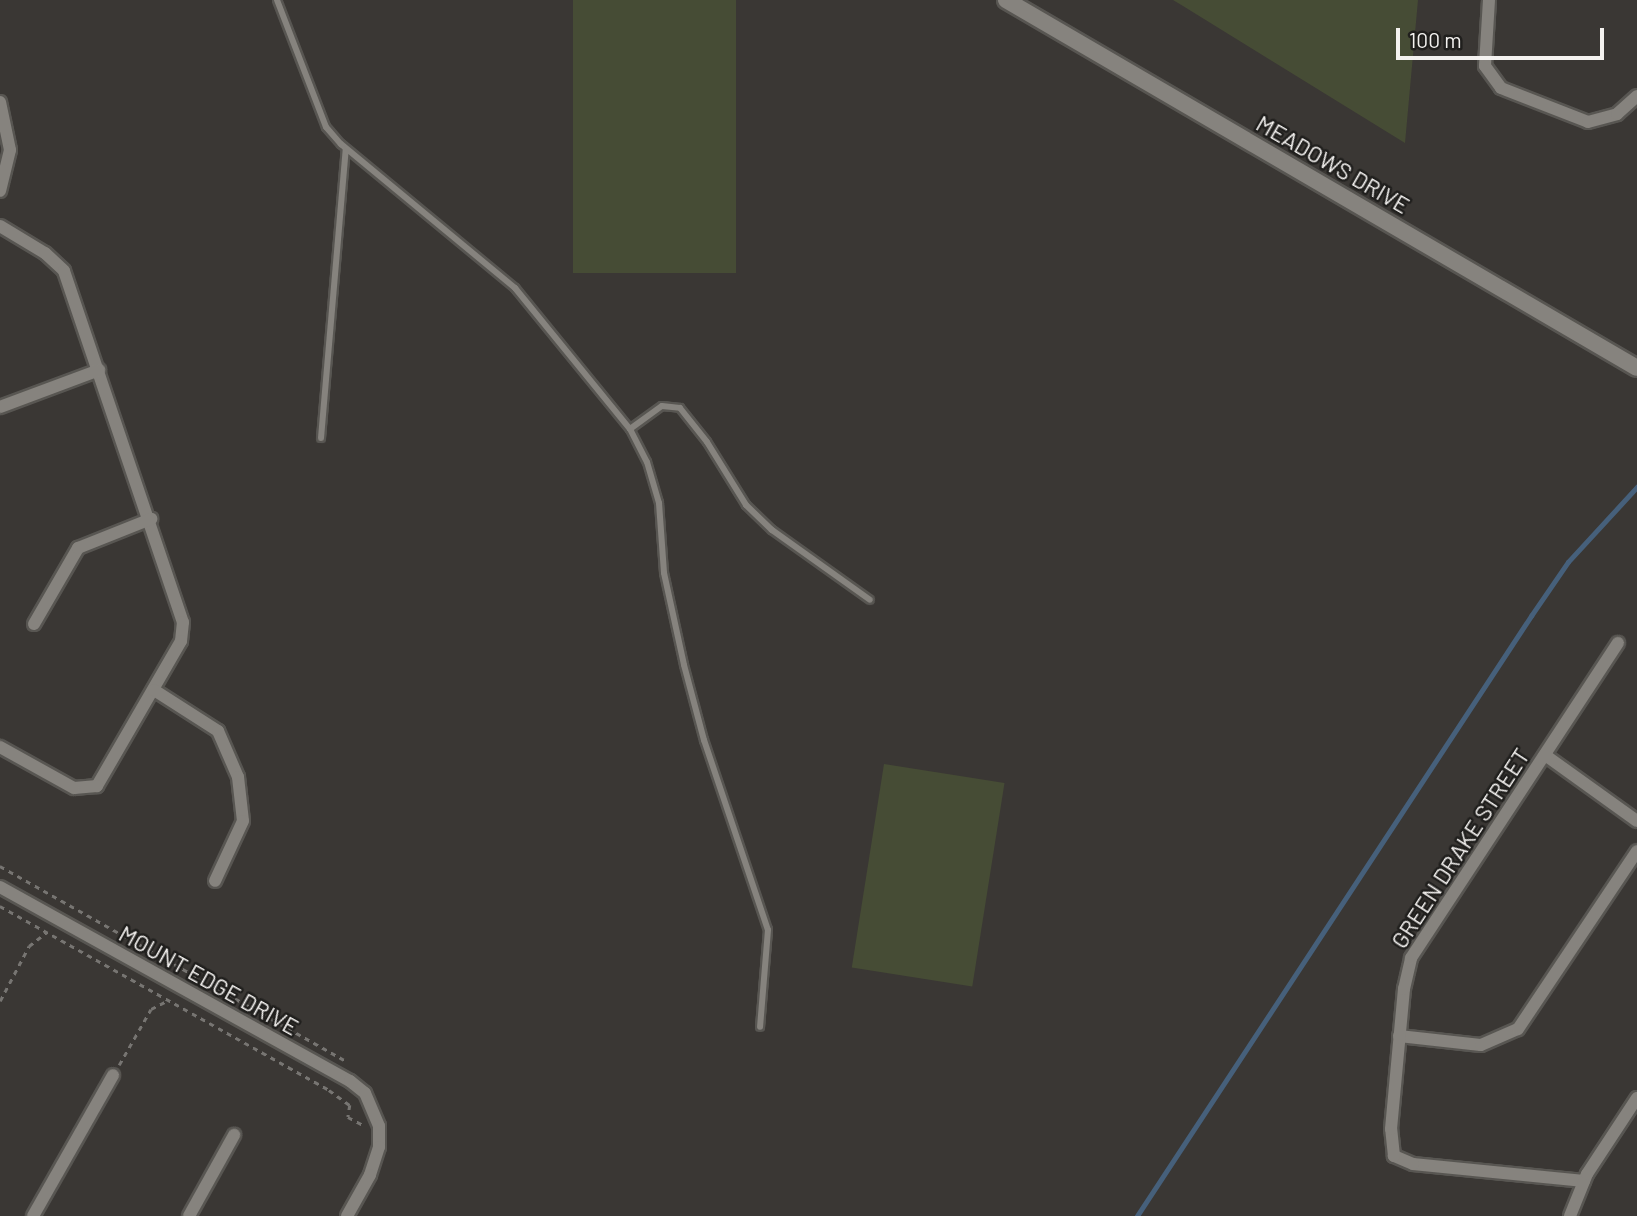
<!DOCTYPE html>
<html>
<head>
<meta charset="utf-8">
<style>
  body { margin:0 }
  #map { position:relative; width:1637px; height:1216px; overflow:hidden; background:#3a3734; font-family:Barlow,sans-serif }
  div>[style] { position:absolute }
  .green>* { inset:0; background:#464c35; transform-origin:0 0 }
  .stream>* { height:4.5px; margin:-2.25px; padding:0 2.25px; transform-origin:2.25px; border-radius:2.25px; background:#46607b }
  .path>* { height:2.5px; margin-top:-1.25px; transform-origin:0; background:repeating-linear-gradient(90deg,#777572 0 5px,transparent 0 10px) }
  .roads { filter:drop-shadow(2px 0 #585652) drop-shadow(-2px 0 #585652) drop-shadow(0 2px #585652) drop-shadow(0 -2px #585652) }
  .service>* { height:6px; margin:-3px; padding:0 3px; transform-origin:3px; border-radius:3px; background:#86837e }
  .minor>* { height:12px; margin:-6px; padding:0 6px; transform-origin:6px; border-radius:6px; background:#86837e }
  .tertiary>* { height:16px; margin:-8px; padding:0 8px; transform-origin:8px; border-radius:8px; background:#86837e }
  span { translate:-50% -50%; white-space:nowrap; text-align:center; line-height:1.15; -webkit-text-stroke:5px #201f1d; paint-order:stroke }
  .street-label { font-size:23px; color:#f4f2f0 }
  .scale { position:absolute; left:1396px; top:28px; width:208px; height:32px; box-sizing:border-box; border:4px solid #f4f2f0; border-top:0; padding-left:9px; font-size:21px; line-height:24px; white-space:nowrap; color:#f4f2f0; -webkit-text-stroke:5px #201f1d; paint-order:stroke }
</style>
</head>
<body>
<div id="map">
  <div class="green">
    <div style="left:573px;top:0;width:163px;height:273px"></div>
    <div style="clip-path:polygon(1173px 0,1418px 0,1405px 143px,1183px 6px)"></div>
    <div style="left:884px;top:764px;width:122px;height:206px;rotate:9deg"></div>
  </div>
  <div class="stream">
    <div style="left:1137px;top:1216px;width:718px;rotate:-56.71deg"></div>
    <div style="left:1531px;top:616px;width:65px;rotate:-55.6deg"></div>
    <div style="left:1568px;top:562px;width:102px;rotate:-47.4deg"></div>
  </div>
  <div class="path">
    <div style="left:0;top:866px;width:399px;rotate:29.4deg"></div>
    <div style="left:0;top:906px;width:377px;rotate:29.2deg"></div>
    <div style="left:329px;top:1090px;width:26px;rotate:36deg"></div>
    <div style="left:350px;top:1105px;width:12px;rotate:99deg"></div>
    <div style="left:348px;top:1117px;width:19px;rotate:28deg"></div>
    <div style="left:0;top:1001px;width:62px;rotate:-62.2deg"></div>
    <div style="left:29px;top:946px;width:23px;rotate:-38deg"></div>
    <div style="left:119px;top:1065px;width:64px;rotate:-60.3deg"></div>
    <div style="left:151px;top:1009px;width:20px;rotate:-27deg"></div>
  </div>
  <div class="roads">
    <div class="service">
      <div style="left:277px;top:0;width:136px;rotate:68.9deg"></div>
      <div style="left:326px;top:127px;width:23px;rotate:49deg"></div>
      <div style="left:341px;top:144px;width:226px;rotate:39.6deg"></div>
      <div style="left:515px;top:288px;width:182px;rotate:50.8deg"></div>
      <div style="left:630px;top:429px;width:37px;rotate:63deg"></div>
      <div style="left:647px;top:462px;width:43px;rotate:73.7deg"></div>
      <div style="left:659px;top:503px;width:70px;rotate:85.9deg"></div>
      <div style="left:664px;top:573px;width:94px;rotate:77.7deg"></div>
      <div style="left:684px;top:665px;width:78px;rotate:75.1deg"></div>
      <div style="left:704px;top:740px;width:200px;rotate:71.4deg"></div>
      <div style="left:768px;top:930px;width:97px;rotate:94.7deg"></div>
      <div style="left:630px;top:429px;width:39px;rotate:-36deg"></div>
      <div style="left:662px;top:406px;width:18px;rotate:6deg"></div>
      <div style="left:680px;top:408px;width:43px;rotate:51.5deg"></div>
      <div style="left:707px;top:442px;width:74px;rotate:58.2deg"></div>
      <div style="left:746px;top:505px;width:36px;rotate:44deg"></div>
      <div style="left:772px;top:530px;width:120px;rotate:35.5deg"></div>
      <div style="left:321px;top:438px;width:290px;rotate:-85.1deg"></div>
    </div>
    <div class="minor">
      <div style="left:1489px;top:0;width:66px;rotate:93.5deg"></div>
      <div style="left:1485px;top:66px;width:27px;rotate:54deg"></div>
      <div style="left:1501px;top:88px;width:93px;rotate:21.3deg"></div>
      <div style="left:1588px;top:122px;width:30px;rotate:-15deg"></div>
      <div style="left:1617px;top:114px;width:27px;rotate:-42deg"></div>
      <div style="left:0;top:102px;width:49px;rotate:78.2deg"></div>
      <div style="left:10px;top:150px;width:42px;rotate:103.7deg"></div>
      <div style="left:0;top:226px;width:52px;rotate:31deg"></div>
      <div style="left:45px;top:253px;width:26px;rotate:43deg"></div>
      <div style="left:64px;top:271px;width:371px;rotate:71.3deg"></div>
      <div style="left:183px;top:622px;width:19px;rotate:96deg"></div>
      <div style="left:181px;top:641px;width:168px;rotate:120.1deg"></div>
      <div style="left:97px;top:786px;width:23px;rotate:175deg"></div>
      <div style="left:74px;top:788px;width:85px;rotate:-151deg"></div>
      <div style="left:0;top:407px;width:106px;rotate:-20.5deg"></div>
      <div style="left:34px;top:624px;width:88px;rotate:-59.9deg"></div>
      <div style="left:78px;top:548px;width:79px;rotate:-21.7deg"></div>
      <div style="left:154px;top:690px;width:76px;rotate:32.6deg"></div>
      <div style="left:218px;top:731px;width:50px;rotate:66.5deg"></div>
      <div style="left:238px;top:777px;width:44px;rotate:83.5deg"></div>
      <div style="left:243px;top:821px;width:66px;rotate:115deg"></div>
      <div style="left:1545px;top:755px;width:113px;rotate:35.7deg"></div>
      <div style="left:0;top:887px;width:400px;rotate:29deg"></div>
      <div style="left:350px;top:1081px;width:19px;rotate:39deg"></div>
      <div style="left:365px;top:1093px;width:36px;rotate:67deg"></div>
      <div style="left:379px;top:1126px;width:21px;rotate:90deg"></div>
      <div style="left:379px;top:1147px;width:29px;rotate:108deg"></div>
      <div style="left:370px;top:1175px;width:47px;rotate:119.3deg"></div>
      <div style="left:1399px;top:1036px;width:82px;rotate:6.3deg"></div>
      <div style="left:1481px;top:1045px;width:40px;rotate:-23.4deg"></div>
      <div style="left:1518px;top:1029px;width:214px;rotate:-56.2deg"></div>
      <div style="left:1584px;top:1181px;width:172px;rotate:-174.3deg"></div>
      <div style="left:1413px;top:1164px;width:21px;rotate:-157deg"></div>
      <div style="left:1394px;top:1156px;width:27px;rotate:-96deg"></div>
      <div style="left:1391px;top:1129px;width:141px;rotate:-84.7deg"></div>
      <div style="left:1404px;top:989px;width:32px;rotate:-77deg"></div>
      <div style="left:1411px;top:958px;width:377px;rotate:-56.7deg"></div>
      <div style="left:33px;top:1216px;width:162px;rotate:-60.4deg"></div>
      <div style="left:189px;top:1216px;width:93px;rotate:-60.9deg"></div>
      <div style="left:1570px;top:1216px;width:45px;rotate:-68deg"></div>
      <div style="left:1587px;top:1174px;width:91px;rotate:-56.7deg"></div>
    </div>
    <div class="tertiary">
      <div style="left:1006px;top:0;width:730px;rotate:30.25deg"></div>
    </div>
  </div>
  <div class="street-label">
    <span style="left:1333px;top:164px;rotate:30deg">MEADOWS DRIVE</span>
    <span style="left:1460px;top:848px;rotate:-57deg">GREEN DRAKE STREET</span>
    <span style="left:209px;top:980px;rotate:29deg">MOUNT EDGE DRIVE</span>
  </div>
  <div class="scale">100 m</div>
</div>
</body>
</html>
